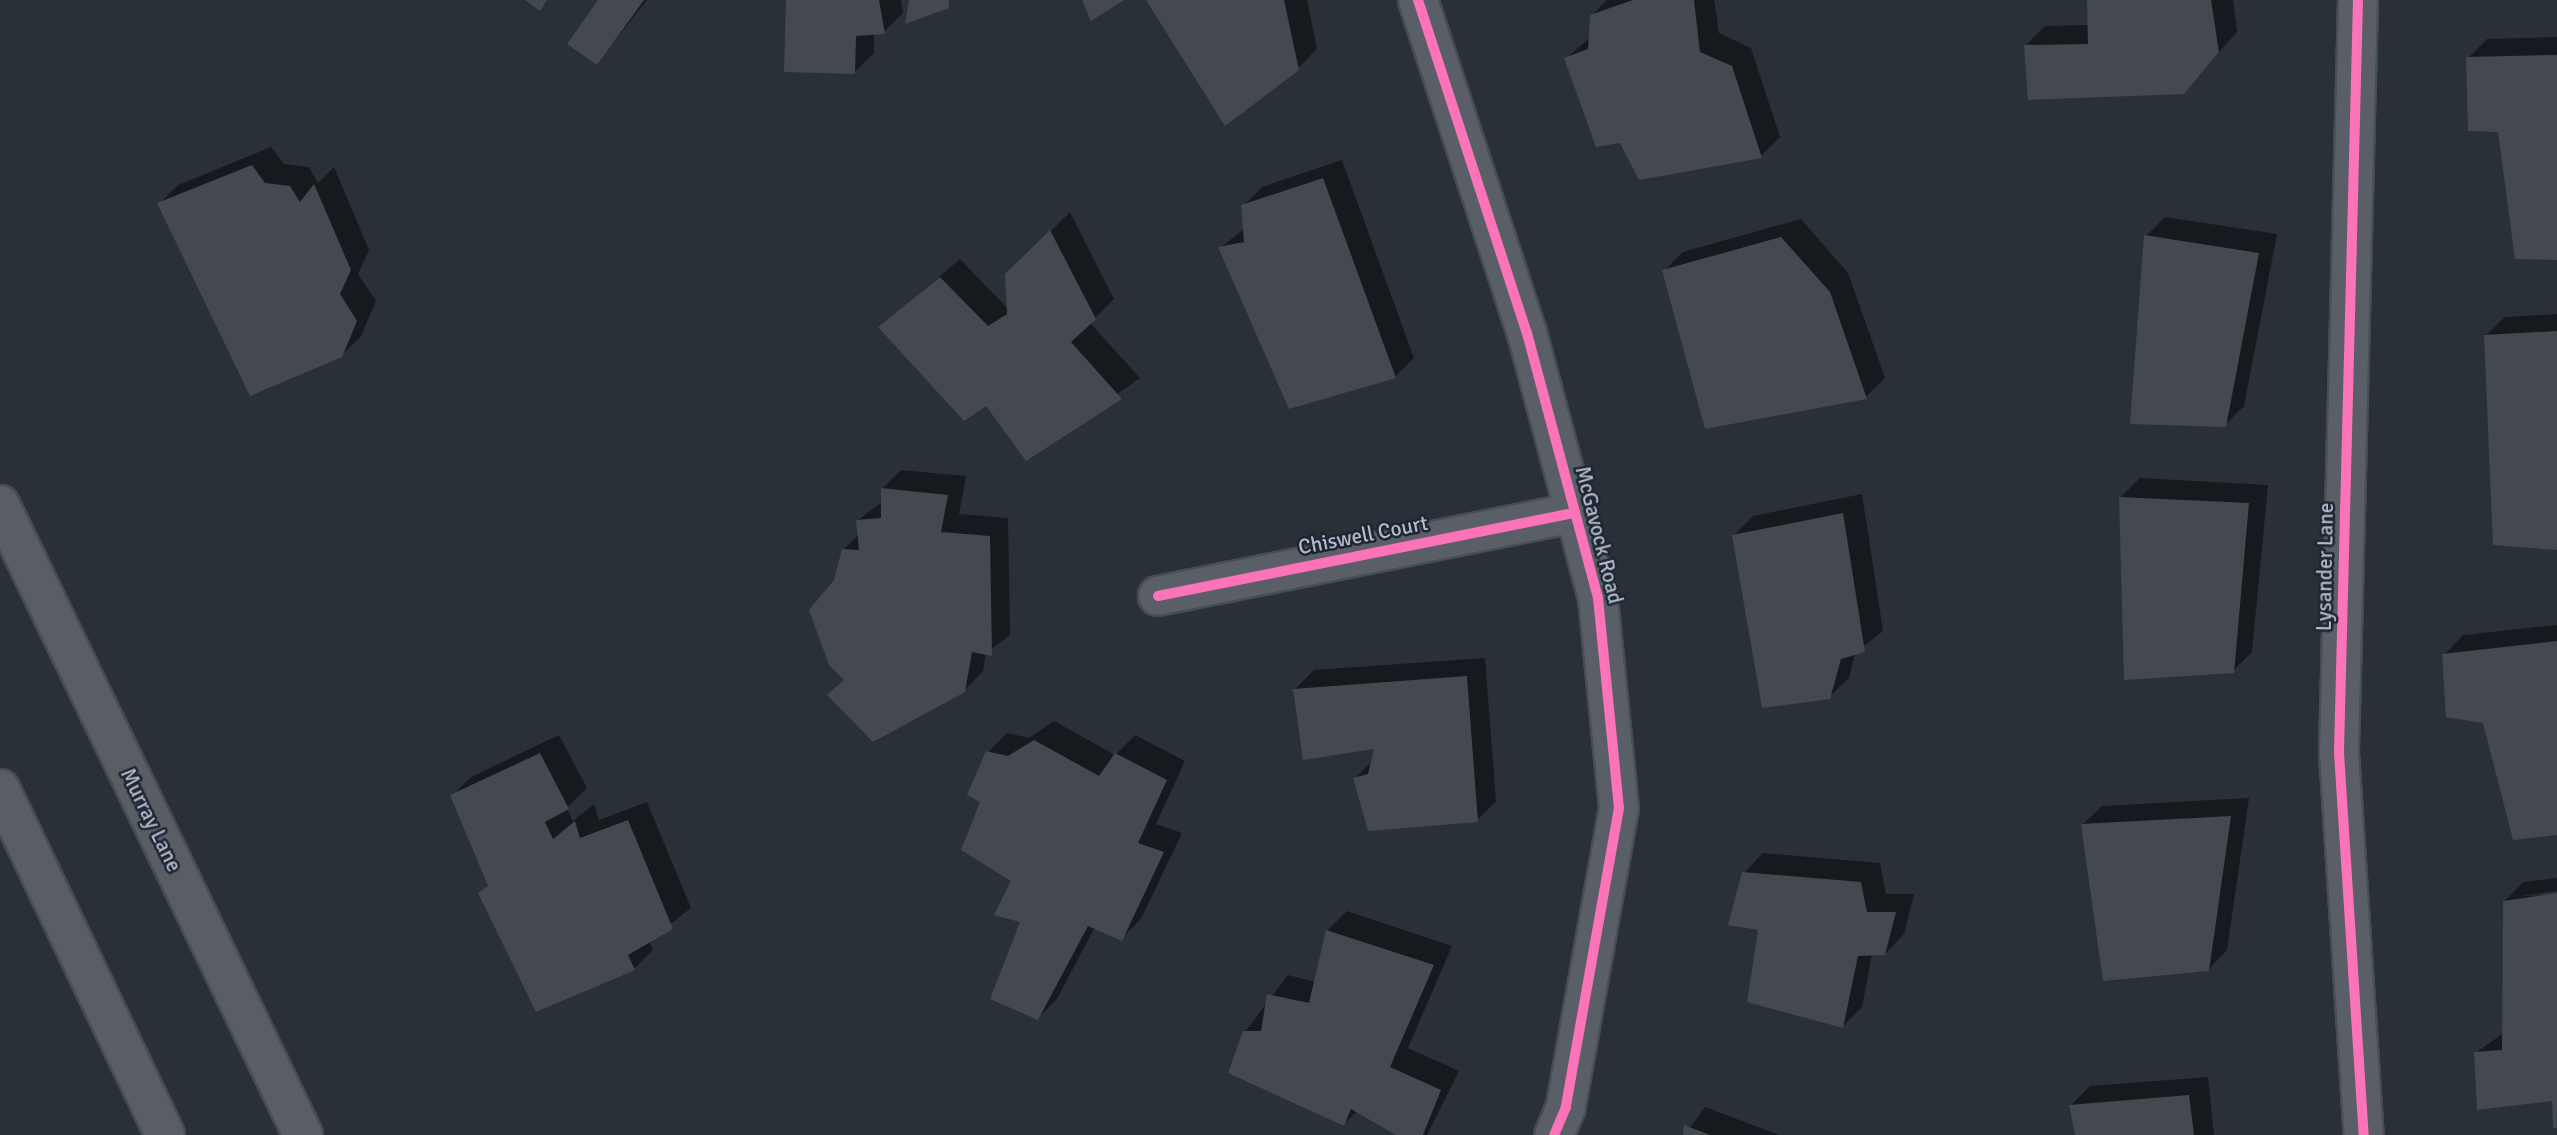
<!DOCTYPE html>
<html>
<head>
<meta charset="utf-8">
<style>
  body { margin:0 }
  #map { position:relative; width:2557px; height:1135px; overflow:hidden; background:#2a3038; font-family:Signika,sans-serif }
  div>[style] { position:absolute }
  .shadow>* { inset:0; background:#0007 }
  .building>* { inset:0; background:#444950 }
  .roads { filter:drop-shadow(2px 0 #484c53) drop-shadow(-2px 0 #484c53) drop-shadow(0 2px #484c53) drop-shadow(0 -2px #484c53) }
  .street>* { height:38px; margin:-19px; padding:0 19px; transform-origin:19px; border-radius:19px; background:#5a5e66 }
  .secondary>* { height:38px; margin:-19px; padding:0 19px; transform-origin:19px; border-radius:19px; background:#595d64 }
  .cycleway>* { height:10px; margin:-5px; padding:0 5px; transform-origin:5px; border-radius:5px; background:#fb73b8 }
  span { translate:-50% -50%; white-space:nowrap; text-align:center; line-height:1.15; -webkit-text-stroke:5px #1d2633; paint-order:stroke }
  .street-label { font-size:21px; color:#b4bcc9 }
</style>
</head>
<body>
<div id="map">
  <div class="shadow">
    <div style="clip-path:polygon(600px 0,647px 0,597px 63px)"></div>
    <div style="clip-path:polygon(788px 0,901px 0,903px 13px,884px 32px,874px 33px,874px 53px,855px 72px)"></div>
    <div style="clip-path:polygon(1148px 0,1307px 0,1317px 49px,1298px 68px)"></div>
    <div style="clip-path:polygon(1607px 0,1714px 0,1719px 33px,1751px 48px,1780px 137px,1761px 156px,1621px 141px,1566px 58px,1591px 37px,1592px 15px)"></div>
    <div style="clip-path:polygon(2089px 0,2233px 0,2237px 32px,2183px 93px,2026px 45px,2045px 26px,2089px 25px)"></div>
    <div style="clip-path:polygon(2557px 37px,2557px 258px,2468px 58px,2487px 39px)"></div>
    <div style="clip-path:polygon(271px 147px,284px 164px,309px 167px,318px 183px,334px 167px,369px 250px,358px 274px,376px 301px,361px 336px,341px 356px,159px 204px,178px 185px)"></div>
    <div style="clip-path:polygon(1342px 160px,1414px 358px,1395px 377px,1220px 248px,1245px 228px,1243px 206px,1262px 187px)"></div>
    <div style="clip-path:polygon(1070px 212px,1114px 299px,1090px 323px,1140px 378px,1026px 459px,987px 404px,880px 327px,960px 259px,1008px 309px,1007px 275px)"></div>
    <div style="clip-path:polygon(2165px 217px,2277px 234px,2244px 406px,2225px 425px,2146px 236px)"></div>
    <div style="clip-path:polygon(1801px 219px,1848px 273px,1885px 378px,1866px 397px,1664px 271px,1683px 252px)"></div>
    <div style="clip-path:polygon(2557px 314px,2557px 549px,2485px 336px,2505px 317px)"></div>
    <div style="clip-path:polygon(901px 470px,966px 476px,959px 514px,1008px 518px,1010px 635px,986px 653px,983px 671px,964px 691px,845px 679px,835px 581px,843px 550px,859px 534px,857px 521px,883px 501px,882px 489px)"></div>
    <div style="clip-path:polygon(2140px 478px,2268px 485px,2252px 652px,2233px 671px,2120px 498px)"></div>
    <div style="clip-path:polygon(1862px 494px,1883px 631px,1855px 653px,1849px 678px,1829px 697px,1734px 535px,1753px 516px)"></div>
    <div style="clip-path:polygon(2557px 625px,2557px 833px,2444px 655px,2463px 635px)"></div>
    <div style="clip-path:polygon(1485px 658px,1496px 801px,1477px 820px,1355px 778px,1373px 760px,1376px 746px,1295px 689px,1314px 670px)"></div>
    <div style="clip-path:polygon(1054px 721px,1115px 755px,1135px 735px,1185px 761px,1156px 824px,1182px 833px,1141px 919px,1121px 939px,1095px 927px,1057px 999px,1038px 1018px,1013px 881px,982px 801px,988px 752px,1007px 733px,1029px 738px)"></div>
    <div style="clip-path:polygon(559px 735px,587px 788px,567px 808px,573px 821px,594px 804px,599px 820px,647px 802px,691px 908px,649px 941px,653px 950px,634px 969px,480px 894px,489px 884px,452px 796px,471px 777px)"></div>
    <div style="clip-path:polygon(2249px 798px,2227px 950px,2208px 970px,2082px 825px,2102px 806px)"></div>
    <div style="clip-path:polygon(1763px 853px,1880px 863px,1886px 894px,1914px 894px,1904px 934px,1885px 954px,1872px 954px,1862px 1007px,1843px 1026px,1760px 929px,1744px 873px)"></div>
    <div style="clip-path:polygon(2557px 878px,2557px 891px,2521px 896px,2557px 895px,2557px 1126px,2554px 1099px,2475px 1053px,2504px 1033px,2504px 902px,2523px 882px)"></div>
    <div style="clip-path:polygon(1347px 911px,1452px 946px,1408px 1048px,1459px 1071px,1427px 1135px,1400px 1135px,1357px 1111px,1344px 1124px,1245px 1032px,1288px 975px,1315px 982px,1328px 930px)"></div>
    <div style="clip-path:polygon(2208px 1077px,2214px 1135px,2077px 1135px,2071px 1105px,2090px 1086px)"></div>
    <div style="clip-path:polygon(1705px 1107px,1779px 1135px,1685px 1135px)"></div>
  </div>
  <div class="building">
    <div style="clip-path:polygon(525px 0,547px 0,540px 11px)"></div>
    <div style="clip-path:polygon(598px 0,644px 0,597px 65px,567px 44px)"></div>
    <div style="clip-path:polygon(786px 0,879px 0,885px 34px,856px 36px,855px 74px,784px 72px)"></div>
    <div style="clip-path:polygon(909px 0,949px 0,949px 8px,905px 24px)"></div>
    <div style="clip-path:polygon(1082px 0,1124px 0,1091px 21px)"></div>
    <div style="clip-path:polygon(1146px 0,1284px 0,1299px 70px,1225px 126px)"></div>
    <div style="clip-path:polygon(1633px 0,1694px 0,1700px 52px,1732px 66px,1762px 158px,1639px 180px,1620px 143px,1596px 147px,1564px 58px,1588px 49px,1590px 15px)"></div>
    <div style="clip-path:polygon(2087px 0,2211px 0,2219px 52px,2184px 94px,2028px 100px,2024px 45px,2088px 44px)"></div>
    <div style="clip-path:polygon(2557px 55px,2557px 260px,2515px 259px,2498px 132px,2468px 131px,2466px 57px)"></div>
    <div style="clip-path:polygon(252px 165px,265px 183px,290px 186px,300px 202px,314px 184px,351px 270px,340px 294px,357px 321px,342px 357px,250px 396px,157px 203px)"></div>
    <div style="clip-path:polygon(1323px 178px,1396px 378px,1289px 409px,1218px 247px,1244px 242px,1241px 205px)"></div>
    <div style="clip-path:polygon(1050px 230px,1096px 319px,1071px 342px,1122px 399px,1026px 461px,986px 406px,964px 421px,878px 327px,940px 277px,988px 326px,1007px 314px,1005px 274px)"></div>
    <div style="clip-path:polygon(2144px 235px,2259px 253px,2226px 427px,2130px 424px)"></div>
    <div style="clip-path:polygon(1781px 237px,1830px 292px,1867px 399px,1705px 429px,1662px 270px)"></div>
    <div style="clip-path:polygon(2557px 331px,2557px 550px,2493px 545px,2484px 335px)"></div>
    <div style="clip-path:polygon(881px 488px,948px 495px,941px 532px,990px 536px,992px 656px,972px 652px,965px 692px,873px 742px,827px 695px,844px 680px,829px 665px,809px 610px,834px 580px,842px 549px,859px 550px,856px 520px,881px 518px)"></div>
    <div style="clip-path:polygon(2119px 497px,2249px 503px,2234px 673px,2124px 680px)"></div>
    <div style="clip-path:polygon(1843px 513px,1865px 652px,1841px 659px,1830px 699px,1762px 708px,1732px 535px)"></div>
    <div style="clip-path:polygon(2557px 641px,2557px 835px,2513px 840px,2483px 723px,2446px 717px,2442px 654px)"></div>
    <div style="clip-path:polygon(1467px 676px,1478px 822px,1368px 831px,1353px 778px,1368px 774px,1374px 749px,1303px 760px,1293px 689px)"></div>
    <div style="clip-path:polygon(1034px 740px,1099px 776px,1115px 753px,1167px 780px,1138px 843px,1164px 852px,1122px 941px,1088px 926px,1038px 1020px,990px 999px,1020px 922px,994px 915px,1011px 881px,961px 850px,980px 802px,967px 795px,986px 751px,1008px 756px)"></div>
    <div style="clip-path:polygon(540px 753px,569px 809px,545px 822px,553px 839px,575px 821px,580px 838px,628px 820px,673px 929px,628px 955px,635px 970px,536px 1012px,478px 893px,488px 886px,450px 795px)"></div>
    <div style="clip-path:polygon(2231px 816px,2209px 971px,2103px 981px,2081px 824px)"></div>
    <div style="clip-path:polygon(1742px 872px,1861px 882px,1867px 912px,1896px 912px,1885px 955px,1858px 956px,1843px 1028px,1747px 1002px,1758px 930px,1728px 925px)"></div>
    <div style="clip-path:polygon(2557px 893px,2557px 1128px,2553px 1128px,2552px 1101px,2477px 1110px,2474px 1052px,2502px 1050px,2503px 901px)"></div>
    <div style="clip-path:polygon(1326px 930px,1434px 965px,1390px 1067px,1441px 1090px,1423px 1135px,1396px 1135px,1351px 1109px,1344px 1126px,1228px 1073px,1243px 1031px,1261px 1031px,1267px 994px,1309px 1003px)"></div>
    <div style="clip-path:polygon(2189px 1095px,2194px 1135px,2075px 1135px,2069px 1105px)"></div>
    <div style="clip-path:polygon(1684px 1125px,1710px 1135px,1683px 1135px)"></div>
  </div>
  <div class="roads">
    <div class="street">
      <div style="left:1418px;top:0;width:350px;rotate:71.9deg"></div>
      <div style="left:1527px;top:333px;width:274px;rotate:75deg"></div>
      <div style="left:1598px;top:598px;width:211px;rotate:84.3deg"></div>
      <div style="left:1619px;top:808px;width:304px;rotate:100.1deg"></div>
      <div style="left:1566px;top:1107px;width:30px;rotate:113deg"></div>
      <div style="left:2358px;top:0;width:753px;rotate:91.45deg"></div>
      <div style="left:2339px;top:753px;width:383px;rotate:86.3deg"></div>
      <div style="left:1158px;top:596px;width:425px;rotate:-11.3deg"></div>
    </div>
    <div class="secondary">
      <div style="left:0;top:505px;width:699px;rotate:64.31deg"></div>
      <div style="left:0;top:789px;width:383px;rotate:64.5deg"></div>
    </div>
  </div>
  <div class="cycleway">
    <div style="left:1418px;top:0;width:350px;rotate:71.9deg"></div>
    <div style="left:1527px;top:333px;width:274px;rotate:75deg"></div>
    <div style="left:1598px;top:598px;width:211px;rotate:84.3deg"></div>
    <div style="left:1619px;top:808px;width:304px;rotate:100.1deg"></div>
    <div style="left:1566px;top:1107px;width:30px;rotate:113deg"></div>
    <div style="left:2358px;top:0;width:753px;rotate:91.45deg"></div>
    <div style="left:2339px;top:753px;width:383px;rotate:86.3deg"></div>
    <div style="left:1158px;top:596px;width:425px;rotate:-11.3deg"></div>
  </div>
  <div class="street-label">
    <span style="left:1363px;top:535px;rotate:-11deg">Chiswell Court</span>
    <span style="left:1599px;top:535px;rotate:76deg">McGavock Road</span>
    <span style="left:2325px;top:567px;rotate:-89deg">Lysander Lane</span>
    <span style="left:151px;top:820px;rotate:64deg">Murray Lane</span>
  </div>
</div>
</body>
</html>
